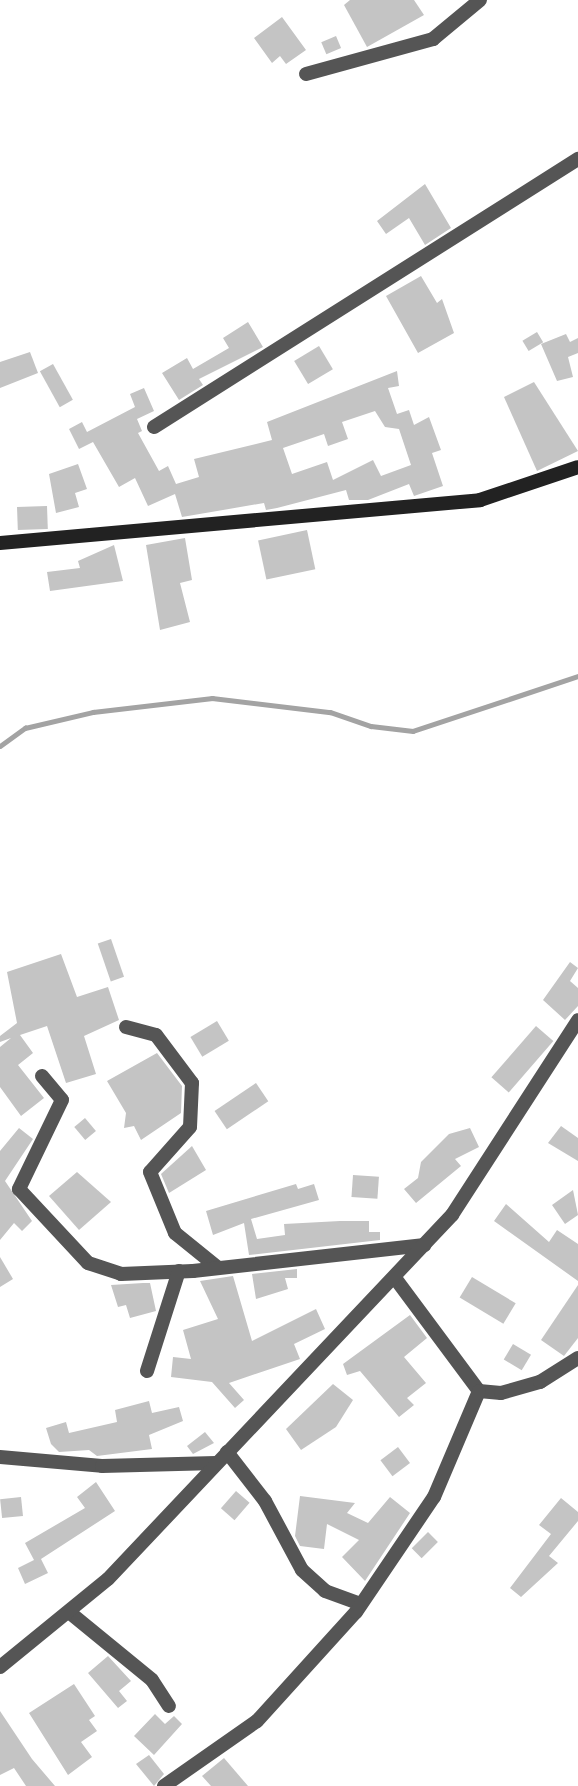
<!DOCTYPE html>
<html>
<head>
<meta charset="utf-8">
<style>
  body { margin:0 }
  #map { position:relative; width:578px; height:1786px; overflow:hidden; background:#fff; font-family:Ubuntu,sans-serif }
  div>[style] { position:absolute }
  .stream>* { height:4.5px; margin:-2.25px; padding:0 2.25px; transform-origin:2.25px; border-radius:2.25px; background:#a3a3a3 }
  .building>* { inset:0; background:#c4c4c4; transform-origin:0 0 }
  .minor>* { height:14px; margin:-7px; padding:0 7px; transform-origin:7px; border-radius:7px; background:#555 }
  .secondary>* { height:14px; margin:-7px; padding:0 7px; transform-origin:7px; border-radius:7px; background:#222 }
  span { translate:-50% -50%; white-space:nowrap; text-align:center; line-height:1.15; -webkit-text-stroke:5px #fff; paint-order:stroke }
</style>
</head>
<body>
<div id="map">
  <div class="stream">
    <div style="left:0;top:746px;width:31px;rotate:-36deg"></div>
    <div style="left:25px;top:728px;width:70px;rotate:-13.2deg"></div>
    <div style="left:93px;top:712px;width:120px;rotate:-6.7deg"></div>
    <div style="left:212px;top:698px;width:119px;rotate:6.8deg"></div>
    <div style="left:330px;top:712px;width:43px;rotate:18.9deg"></div>
    <div style="left:371px;top:726px;width:42px;rotate:6.8deg"></div>
    <div style="left:413px;top:731px;width:174px;rotate:-18.4deg"></div>
  </div>
  <div class="building">
    <div style="clip-path:polygon(350px 0,414px 0,424px 15px,367px 47px,344px 5px)"></div>
    <div style="clip-path:polygon(282px 17px,306px 50px,286px 64px,280px 56px,272px 63px,254px 38px)"></div>
    <div style="left:336px;top:36px;width:13px;height:16px;rotate:67deg"></div>
    <div style="clip-path:polygon(425px 184px,451px 228px,425px 245px,409px 218px,386px 234px,377px 221px)"></div>
    <div style="clip-path:polygon(421px 276px,437px 303px,442px 299px,454px 333px,418px 353px,386px 296px)"></div>
    <div style="clip-path:polygon(248px 322px,263px 347px,199px 379px,203px 385px,179px 400px,162px 373px,187px 358px,193px 369px,229px 348px,223px 338px)"></div>
    <div style="left:537px;top:332px;width:12px;height:17px;rotate:59deg"></div>
    <div style="clip-path:polygon(566px 334px,570px 342px,578px 338px,578px 353px,568px 357px,573px 377px,557px 381px,541px 344px)"></div>
    <div style="left:319px;top:346px;width:27px;height:29px;rotate:59deg"></div>
    <div style="clip-path:polygon(30px 352px,38px 373px,0 388px,0 362px)"></div>
    <div style="left:53px;top:364px;width:41px;height:15px;rotate:61deg"></div>
    <div style="clip-path:polygon(evenodd,397px 371px,399px 386px,388px 388px,397px 414px,409px 410px,414px 425px,429px 417px,441px 450px,432px 453px,443px 486px,414px 496px,409px 484px,368px 500px,349px 500px,346px 490px,277px 508px,266px 510px,264px 503px,182px 517px,175px 494px,148px 506px,135px 478px,119px 487px,93px 442px,79px 449px,69px 429px,82px 422px,87px 432px,135px 407px,130px 394px,144px 388px,154px 411px,137px 419px,142px 431px,138px 433px,159px 471px,168px 466px,176px 484px,199px 477px,194px 459px,272px 440px,267px 422px,397px 371px,375px 411px,385px 427px,399px 429px,411px 465px,381px 476px,373px 460px,333px 480px,327px 462px,292px 474px,283px 448px,324px 434px,328px 446px,348px 439px,342px 422px,375px 411px)"></div>
    <div style="clip-path:polygon(534px 382px,578px 451px,537px 471px,504px 397px)"></div>
    <div style="clip-path:polygon(78px 464px,87px 489px,75px 493px,79px 507px,56px 513px,49px 474px)"></div>
    <div style="left:47px;top:506px;width:23px;height:30px;rotate:88deg"></div>
    <div style="left:307px;top:530px;width:40px;height:50px;rotate:78deg"></div>
    <div style="clip-path:polygon(185px 538px,192px 580px,180px 583px,190px 622px,160px 630px,146px 545px)"></div>
    <div style="clip-path:polygon(114px 545px,123px 581px,50px 591px,47px 572px,80px 568px,78px 561px)"></div>
    <div style="left:111px;top:939px;width:40px;height:14px;rotate:71deg"></div>
    <div style="clip-path:polygon(61px 954px,77px 997px,108px 987px,119px 1020px,84px 1036px,96px 1074px,66px 1083px,47px 1026px,20px 1035px,33px 1053px,18px 1065px,44px 1098px,21px 1116px,0 1087px,0 1047px,11px 1038px,0 1042px,0 1036px,17px 1023px,7px 972px)"></div>
    <div style="clip-path:polygon(570px 962px,578px 968px,570px 981px,578px 988px,578px 1006px,565px 1020px,543px 1000px)"></div>
    <div style="left:217px;top:1021px;width:23px;height:31px;rotate:59deg"></div>
    <div style="left:536px;top:1026px;width:23px;height:68px;rotate:41deg"></div>
    <div style="clip-path:polygon(157px 1053px,182px 1086px,181px 1113px,141px 1140px,134px 1126px,124px 1128px,126px 1113px,107px 1081px)"></div>
    <div style="left:256px;top:1083px;width:22px;height:50px;rotate:56deg"></div>
    <div style="left:85px;top:1118px;width:17px;height:14px;rotate:50deg"></div>
    <div style="clip-path:polygon(561px 1126px,578px 1138px,578px 1161px,548px 1143px)"></div>
    <div style="clip-path:polygon(19px 1128px,33px 1139px,5px 1181px,32px 1221px,22px 1231px,14px 1223px,0 1240px,0 1151px)"></div>
    <div style="clip-path:polygon(470px 1128px,479px 1147px,455px 1159px,461px 1166px,416px 1203px,404px 1189px,418px 1178px,421px 1162px,449px 1134px)"></div>
    <div style="clip-path:polygon(192px 1146px,206px 1170px,169px 1193px,161px 1174px)"></div>
    <div style="clip-path:polygon(77px 1172px,111px 1202px,79px 1230px,49px 1196px)"></div>
    <div style="left:353px;top:1175px;width:26px;height:22px;rotate:4deg"></div>
    <div style="clip-path:polygon(296px 1184px,298px 1189px,314px 1184px,319px 1200px,251px 1219px,257px 1239px,285px 1235px,284px 1224px,340px 1221px,369px 1221px,369px 1232px,380px 1232px,380px 1240px,249px 1255px,244px 1223px,213px 1235px,206px 1211px)"></div>
    <div style="clip-path:polygon(573px 1190px,578px 1215px,565px 1224px,552px 1205px)"></div>
    <div style="clip-path:polygon(506px 1204px,549px 1242px,557px 1230px,578px 1244px,578px 1281px,494px 1221px)"></div>
    <div style="clip-path:polygon(0 1257px,13px 1279px,0 1287px)"></div>
    <div style="clip-path:polygon(297px 1269px,297px 1278px,285px 1278px,288px 1289px,256px 1299px,252px 1274px)"></div>
    <div style="clip-path:polygon(233px 1276px,252px 1341px,316px 1309px,325px 1329px,294px 1344px,300px 1359px,229px 1383px,244px 1400px,235px 1408px,212px 1382px,171px 1377px,173px 1357px,191px 1359px,183px 1330px,218px 1319px,200px 1281px)"></div>
    <div style="left:472px;top:1277px;width:51px;height:24px;rotate:31deg"></div>
    <div style="clip-path:polygon(143px 1283px,150px 1283px,156px 1311px,130px 1318px,126px 1305px,118px 1307px,111px 1285px)"></div>
    <div style="clip-path:polygon(578px 1285px,578px 1338px,564px 1356px,541px 1340px)"></div>
    <div style="clip-path:polygon(410px 1315px,427px 1338px,404px 1357px,426px 1383px,407px 1398px,414px 1405px,399px 1417px,360px 1371px,347px 1375px,343px 1364px)"></div>
    <div style="left:513px;top:1344px;width:21px;height:18px;rotate:31deg"></div>
    <div style="clip-path:polygon(333px 1384px,353px 1400px,336px 1427px,301px 1450px,286px 1429px)"></div>
    <div style="clip-path:polygon(149px 1401px,152px 1413px,179px 1407px,183px 1421px,149px 1435px,152px 1449px,97px 1456px,89px 1450px,59px 1452px,51px 1444px,46px 1428px,66px 1422px,69px 1433px,117px 1422px,115px 1410px)"></div>
    <div style="clip-path:polygon(205px 1432px,214px 1443px,193px 1454px,187px 1446px)"></div>
    <div style="left:398px;top:1447px;width:20px;height:22px;rotate:53deg"></div>
    <div style="clip-path:polygon(96px 1482px,115px 1511px,41px 1559px,48px 1573px,25px 1584px,18px 1568px,34px 1560px,25px 1543px,85px 1508px,77px 1497px)"></div>
    <div style="left:236px;top:1491px;width:18px;height:23px;rotate:41deg"></div>
    <div style="clip-path:polygon(300px 1496px,355px 1503px,347px 1513px,368px 1523px,390px 1497px,410px 1513px,365px 1581px,342px 1557px,359px 1540px,327px 1524px,324px 1549px,300px 1546px,295px 1536px)"></div>
    <div style="left:21px;top:1497px;width:19px;height:21px;rotate:84deg"></div>
    <div style="clip-path:polygon(561px 1498px,578px 1512px,578px 1521px,549px 1556px,558px 1563px,521px 1597px,510px 1588px,551px 1534px,539px 1525px)"></div>
    <div style="left:428px;top:1532px;width:14px;height:23px;rotate:45deg"></div>
    <div style="clip-path:polygon(108px 1656px,131px 1681px,119px 1691px,127px 1701px,118px 1708px,88px 1673px)"></div>
    <div style="clip-path:polygon(74px 1684px,95px 1716px,89px 1720px,97px 1731px,81px 1742px,92px 1757px,68px 1775px,29px 1713px)"></div>
    <div style="clip-path:polygon(0 1711px,32px 1759px,55px 1786px,26px 1786px,14px 1768px,0 1775px)"></div>
    <div style="clip-path:polygon(155px 1714px,165px 1724px,174px 1716px,182px 1724px,154px 1755px,134px 1736px)"></div>
    <div style="clip-path:polygon(149px 1755px,164px 1774px,154px 1786px,136px 1764px)"></div>
    <div style="clip-path:polygon(224px 1758px,248px 1786px,211px 1786px,202px 1776px)"></div>
  </div>
  <div class="minor">
    <div style="left:306px;top:74px;width:132px;rotate:-15.4deg"></div>
    <div style="left:433px;top:39px;width:61px;rotate:-39.7deg"></div>
    <div style="left:154px;top:427px;width:502px;rotate:-32.3deg"></div>
    <div style="left:126px;top:1027px;width:31px;rotate:15deg"></div>
    <div style="left:156px;top:1035px;width:60px;rotate:53.1deg"></div>
    <div style="left:192px;top:1083px;width:44px;rotate:92.6deg"></div>
    <div style="left:190px;top:1127px;width:60px;rotate:131.6deg"></div>
    <div style="left:150px;top:1172px;width:66px;rotate:67.7deg"></div>
    <div style="left:175px;top:1233px;width:54px;rotate:39deg"></div>
    <div style="left:42px;top:1076px;width:31px;rotate:50deg"></div>
    <div style="left:62px;top:1100px;width:99px;rotate:115.8deg"></div>
    <div style="left:19px;top:1189px;width:101px;rotate:47deg"></div>
    <div style="left:88px;top:1263px;width:35px;rotate:18deg"></div>
    <div style="left:121px;top:1274px;width:72px;rotate:-2.4deg"></div>
    <div style="left:193px;top:1271px;width:233px;rotate:-6.4deg"></div>
    <div style="left:395px;top:1278px;width:141px;rotate:53.4deg"></div>
    <div style="left:147px;top:1371px;width:105px;rotate:-72.3deg"></div>
    <div style="left:479px;top:1391px;width:22px;rotate:5deg"></div>
    <div style="left:501px;top:1393px;width:41px;rotate:-15.8deg"></div>
    <div style="left:540px;top:1382px;width:45px;rotate:-32.3deg"></div>
    <div style="left:227px;top:1452px;width:62px;rotate:52.2deg"></div>
    <div style="left:265px;top:1501px;width:78px;rotate:61.8deg"></div>
    <div style="left:302px;top:1570px;width:31px;rotate:42deg"></div>
    <div style="left:325px;top:1591px;width:38px;rotate:20deg"></div>
    <div style="left:0;top:1457px;width:102px;rotate:5deg"></div>
    <div style="left:102px;top:1466px;width:114px;rotate:-1.5deg"></div>
    <div style="left:69px;top:1612px;width:107px;rotate:39.3deg"></div>
    <div style="left:152px;top:1680px;width:31px;rotate:57deg"></div>
    <div style="left:0;top:1667px;width:139px;rotate:-39.2deg"></div>
    <div style="left:108px;top:1579px;width:501px;rotate:-46.62deg"></div>
    <div style="left:452px;top:1215px;width:232px;rotate:-57.1deg"></div>
    <div style="left:164px;top:1786px;width:113px;rotate:-35deg"></div>
    <div style="left:257px;top:1721px;width:147px;rotate:-47.8deg"></div>
    <div style="left:356px;top:1612px;width:139px;rotate:-55.9deg"></div>
    <div style="left:434px;top:1497px;width:115px;rotate:-67deg"></div>
  </div>
  <div class="secondary">
    <div style="left:0;top:543px;width:482px;rotate:-5.1deg"></div>
    <div style="left:480px;top:500px;width:103px;rotate:-18.6deg"></div>
  </div>
</div>
</body>
</html>
